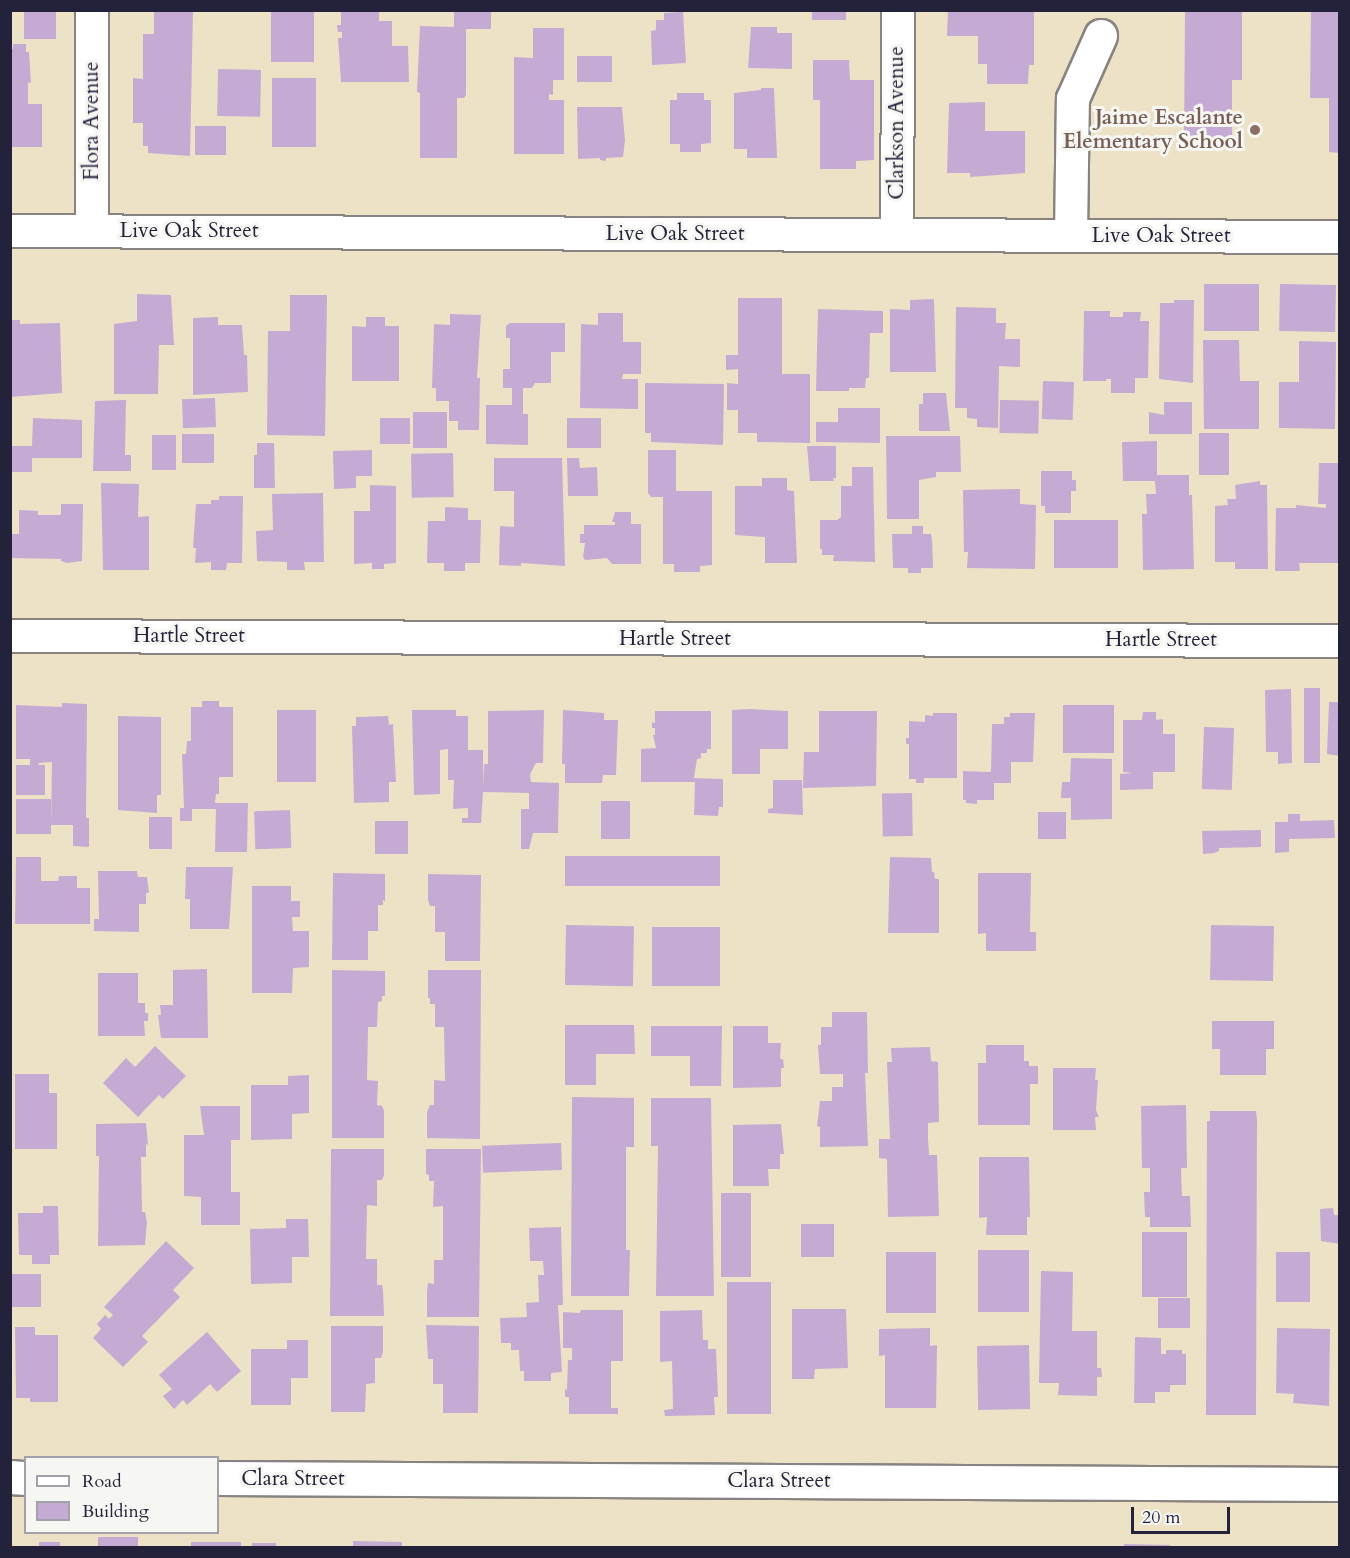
<!DOCTYPE html>
<html>
<head>
<meta charset="utf-8">
<style>
  body { margin:0 }
  #map { position:relative; width:1350px; height:1558px; overflow:hidden; background:#ede2c5; font-family:Cardo,serif }
  div>[style] { position:absolute }
  .building>* { inset:0; background:#c5abd3; transform-origin:0 0 }
  .roads { filter:drop-shadow(2px 0 #888280) drop-shadow(-2px 0 #888280) drop-shadow(0 2px #888280) drop-shadow(0 -2px #888280) }
  .minor>* { height:32px; margin:-16px; padding:0 16px; transform-origin:16px; border-radius:16px; background:#fff }
  .tertiary>* { height:33px; margin:-16.5px; padding:0 16.5px; transform-origin:16.5px; border-radius:16.5px; background:#fff }
  .dots>* { width:16px; height:16px; translate:-50% -50%; box-sizing:border-box; border:3px solid #f6f6f2; border-radius:50% }
  span { translate:-50% -50%; white-space:nowrap; text-align:center; line-height:1.15; -webkit-text-stroke:6px #f6f6f2; paint-order:stroke }
  .education-label { font-size:21px; color:#785e54; font-weight:700 }
  .right { translate:-100% -50%; text-align:right }
  .street-label { font-size:21px; color:#22223b }
  .frame { position:absolute; inset:0; border:12px solid #22223b; pointer-events:none }
  .legend { position:absolute; left:24px; top:1456px; width:195px; height:78px; box-sizing:border-box; background:#f6f6f2; border:2px solid #a1a1a9; margin:0; padding:8px 10px; list-style:none; font-size:18px; color:#22223b }
  .legend li { display:flex; align-items:center; gap:12px; height:30px }
  .legend b { width:30px; border:2px solid #a1a1a9 }
  .scale { position:absolute; left:1131px; top:1507px; width:99px; height:27px; box-sizing:border-box; border:3px solid #22223b; border-top:0; padding-left:8px; font-size:18px; line-height:21px; white-space:nowrap; color:#22223b; -webkit-text-stroke:4px #f6f6f2; paint-order:stroke }
</style>
</head>
<body>
<div id="map">
  <div class="building">
    <div style="left:24px;top:10px;width:32px;height:29px"></div>
    <div style="clip-path:polygon(154px 10px,193px 10px,190px 156px,148px 153px,148px 146px,143px 146px,143px 123px,133px 123px,133px 78px,143px 79px,143px 34px,154px 34px)"></div>
    <div style="left:271px;top:10px;width:43px;height:52px"></div>
    <div style="clip-path:polygon(341px 10px,379px 10px,379px 21px,392px 21px,392px 46px,408px 46px,409px 82px,341px 82px,338px 38px,342px 38px,342px 32px,338px 32px,337px 25px,341px 25px)"></div>
    <div style="clip-path:polygon(454px 10px,491px 10px,491px 29px,466px 29px,466px 95px,464px 98px,457px 98px,457px 158px,420px 158px,420px 93px,417px 92px,420px 26px,454px 27px)"></div>
    <div style="left:812px;top:10px;width:34px;height:10px"></div>
    <div style="clip-path:polygon(948px 10px,1034px 10px,1034px 65px,1029px 65px,1028px 84px,987px 84px,987px 64px,978px 64px,978px 36px,947px 36px)"></div>
    <div style="clip-path:polygon(1185px 10px,1242px 10px,1242px 80px,1232px 80px,1232px 145px,1184px 145px)"></div>
    <div style="clip-path:polygon(1311px 10px,1340px 10px,1340px 153px,1329px 152px,1329px 98px,1310px 98px)"></div>
    <div style="clip-path:polygon(683px 12px,686px 63px,652px 65px,651px 31px,656px 30px,656px 20px,664px 20px,664px 13px)"></div>
    <div style="clip-path:polygon(751px 27px,777px 27px,777px 33px,792px 33px,792px 69px,748px 68px)"></div>
    <div style="clip-path:polygon(533px 28px,564px 28px,564px 80px,553px 80px,553px 95px,549px 94px,549px 100px,564px 100px,564px 154px,514px 154px,514px 57px,533px 58px)"></div>
    <div style="clip-path:polygon(13px 44px,26px 44px,26px 52px,29px 52px,31px 83px,28px 82px,28px 104px,42px 104px,42px 147px,10px 147px,10px 49px,13px 49px)"></div>
    <div style="left:577px;top:56px;width:35px;height:26px"></div>
    <div style="clip-path:polygon(813px 60px,849px 60px,850px 80px,874px 80px,874px 160px,856px 161px,856px 169px,820px 169px,820px 100px,813px 100px)"></div>
    <div style="left:218px;top:69px;width:43px;height:47px;rotate:1deg"></div>
    <div style="left:272px;top:78px;width:44px;height:69px"></div>
    <div style="clip-path:polygon(761px 88px,774px 88px,777px 158px,747px 158px,747px 149px,734px 149px,734px 93px,761px 90px)"></div>
    <div style="clip-path:polygon(677px 93px,704px 93px,704px 100px,711px 100px,711px 143px,701px 144px,701px 152px,680px 152px,680px 144px,670px 144px,670px 100px,677px 100px)"></div>
    <div style="clip-path:polygon(985px 102px,985px 131px,1025px 131px,1025px 173px,970px 177px,970px 173px,947px 173px,949px 103px)"></div>
    <div style="clip-path:polygon(577px 107px,622px 107px,625px 140px,623px 157px,606px 158px,606px 161px,600px 160px,600px 158px,578px 159px)"></div>
    <div style="left:195px;top:126px;width:31px;height:29px"></div>
    <div style="left:1204px;top:284px;width:55px;height:47px"></div>
    <div style="left:1280px;top:284px;width:56px;height:47px;rotate:1deg"></div>
    <div style="clip-path:polygon(137px 294px,171px 295px,174px 345px,159px 345px,158px 394px,114px 394px,114px 324px,137px 321px)"></div>
    <div style="clip-path:polygon(290px 295px,327px 295px,325px 436px,267px 435px,268px 331px,290px 331px)"></div>
    <div style="clip-path:polygon(738px 298px,782px 298px,782px 374px,810px 374px,810px 443px,757px 442px,757px 433px,738px 433px,738px 410px,727px 410px,727px 383px,738px 384px,738px 369px,726px 370px,726px 355px,738px 355px)"></div>
    <div style="clip-path:polygon(934px 299px,936px 372px,890px 372px,890px 309px,910px 310px,910px 300px)"></div>
    <div style="clip-path:polygon(1174px 300px,1194px 300px,1193px 383px,1159px 379px,1160px 303px,1174px 303px)"></div>
    <div style="clip-path:polygon(956px 307px,996px 308px,996px 323px,1006px 323px,1005px 339px,1020px 339px,1020px 367px,999px 366px,998px 428px,977px 427px,977px 419px,967px 418px,967px 408px,955px 408px)"></div>
    <div style="clip-path:polygon(818px 309px,883px 311px,883px 333px,870px 333px,869px 378px,866px 378px,865px 388px,849px 388px,849px 391px,816px 391px)"></div>
    <div style="clip-path:polygon(1084px 311px,1110px 311px,1110px 317px,1123px 317px,1123px 312px,1141px 312px,1140px 321px,1149px 321px,1148px 378px,1135px 378px,1135px 393px,1111px 393px,1111px 379px,1106px 379px,1106px 381px,1083px 381px)"></div>
    <div style="clip-path:polygon(598px 313px,623px 313px,623px 342px,641px 342px,641px 374px,623px 374px,622px 379px,638px 379px,638px 409px,580px 408px,581px 324px,598px 325px)"></div>
    <div style="clip-path:polygon(450px 314px,481px 315px,477px 378px,480px 378px,479px 430px,458px 430px,458px 421px,449px 421px,449px 401px,436px 401px,436px 388px,432px 388px,434px 324px,450px 325px)"></div>
    <div style="clip-path:polygon(218px 317px,218px 325px,242px 325px,244px 355px,247px 355px,248px 392px,193px 395px,193px 318px)"></div>
    <div style="clip-path:polygon(366px 317px,385px 317px,385px 326px,399px 326px,399px 381px,352px 381px,352px 326px,366px 327px)"></div>
    <div style="clip-path:polygon(10px 320px,20px 320px,20px 324px,60px 323px,62px 393px,10px 397px)"></div>
    <div style="clip-path:polygon(510px 323px,565px 323px,565px 352px,551px 352px,551px 383px,535px 383px,532px 388px,523px 388px,523px 414px,528px 414px,528px 445px,486px 444px,486px 405px,512px 405px,512px 388px,503px 388px,503px 369px,510px 369px,510px 338px,506px 338px,506px 326px)"></div>
    <div style="clip-path:polygon(1203px 340px,1239px 340px,1240px 381px,1259px 381px,1259px 429px,1204px 429px)"></div>
    <div style="clip-path:polygon(1299px 341px,1336px 342px,1335px 429px,1279px 428px,1279px 382px,1299px 382px)"></div>
    <div style="left:1043px;top:381px;width:31px;height:38px;rotate:2deg"></div>
    <div style="clip-path:polygon(645px 383px,724px 384px,723px 445px,651px 442px,651px 433px,645px 433px)"></div>
    <div style="clip-path:polygon(923px 393px,946px 393px,950px 431px,919px 431px,919px 404px,923px 404px)"></div>
    <div style="left:215px;top:398px;width:29px;height:33px;rotate:88deg"></div>
    <div style="clip-path:polygon(126px 400px,125px 455px,131px 455px,131px 471px,93px 471px,95px 401px)"></div>
    <div style="left:1000px;top:400px;width:39px;height:33px;rotate:1deg"></div>
    <div style="clip-path:polygon(1164px 402px,1192px 402px,1192px 434px,1149px 434px,1149px 412px,1164px 415px)"></div>
    <div style="clip-path:polygon(838px 408px,880px 408px,880px 443px,816px 442px,816px 422px,838px 422px)"></div>
    <div style="left:413px;top:412px;width:34px;height:36px"></div>
    <div style="clip-path:polygon(33px 418px,82px 420px,82px 458px,32px 458px,32px 472px,10px 472px,10px 446px,32px 446px)"></div>
    <div style="left:380px;top:418px;width:30px;height:26px"></div>
    <div style="left:567px;top:418px;width:34px;height:30px"></div>
    <div style="left:1199px;top:433px;width:30px;height:42px"></div>
    <div style="left:182px;top:434px;width:32px;height:29px"></div>
    <div style="left:152px;top:435px;width:24px;height:35px"></div>
    <div style="clip-path:polygon(886px 436px,960px 436px,961px 472px,936px 472px,936px 477px,919px 480px,919px 519px,887px 519px)"></div>
    <div style="clip-path:polygon(1157px 441px,1157px 475px,1189px 475px,1189px 495px,1192px 495px,1194px 569px,1143px 570px,1142px 514px,1147px 514px,1146px 494px,1156px 494px,1155px 481px,1123px 481px,1122px 442px)"></div>
    <div style="clip-path:polygon(257px 443px,274px 443px,275px 488px,254px 488px,254px 455px,257px 455px)"></div>
    <div style="clip-path:polygon(807px 446px,836px 446px,836px 478px,833px 478px,834px 481px,810px 481px)"></div>
    <div style="clip-path:polygon(372px 450px,372px 476px,356px 476px,356px 488px,334px 489px,333px 451px)"></div>
    <div style="clip-path:polygon(648px 450px,676px 450px,676px 491px,712px 491px,712px 565px,700px 566px,700px 572px,674px 572px,674px 564px,663px 564px,663px 497px,651px 497px,648px 493px)"></div>
    <div style="left:453px;top:453px;width:44px;height:42px;rotate:89deg"></div>
    <div style="clip-path:polygon(494px 458px,562px 458px,565px 566px,521px 563px,521px 566px,499px 565px,500px 526px,514px 527px,514px 491px,494px 491px)"></div>
    <div style="clip-path:polygon(567px 458px,579px 458px,580px 468px,597px 467px,598px 496px,568px 496px)"></div>
    <div style="clip-path:polygon(1319px 463px,1340px 463px,1340px 563px,1299px 563px,1300px 571px,1275px 571px,1276px 508px,1296px 508px,1296px 505px,1326px 508px,1326px 504px,1318px 504px)"></div>
    <div style="clip-path:polygon(852px 467px,873px 467px,875px 562px,833px 561px,834px 555px,822px 555px,822px 549px,820px 549px,820px 520px,837px 520px,841px 517px,841px 486px,852px 486px)"></div>
    <div style="clip-path:polygon(1041px 471px,1072px 471px,1072px 480px,1076px 480px,1076px 491px,1071px 491px,1071px 513px,1045px 513px,1045px 506px,1041px 506px)"></div>
    <div style="clip-path:polygon(762px 478px,787px 478px,787px 490px,794px 491px,797px 563px,765px 563px,765px 537px,735px 535px,735px 486px,762px 486px)"></div>
    <div style="clip-path:polygon(1260px 481px,1260px 485px,1267px 485px,1268px 569px,1235px 569px,1235px 562px,1215px 562px,1215px 506px,1228px 505px,1227px 499px,1236px 499px,1235px 485px)"></div>
    <div style="clip-path:polygon(101px 483px,139px 484px,138px 517px,149px 516px,149px 570px,103px 570px)"></div>
    <div style="clip-path:polygon(370px 485px,396px 486px,396px 563px,384px 564px,384px 569px,372px 569px,372px 563px,354px 564px,354px 511px,370px 511px)"></div>
    <div style="clip-path:polygon(1020px 489px,1020px 504px,1036px 505px,1035px 569px,967px 568px,968px 552px,964px 552px,963px 490px)"></div>
    <div style="clip-path:polygon(323px 493px,324px 562px,304px 562px,305px 570px,287px 570px,287px 562px,257px 561px,256px 531px,273px 530px,272px 494px)"></div>
    <div style="clip-path:polygon(219px 496px,243px 496px,242px 563px,227px 563px,226px 570px,211px 570px,211px 562px,195px 563px,196px 548px,193px 548px,196px 504px,211px 504px,211px 500px,219px 500px)"></div>
    <div style="clip-path:polygon(61px 504px,83px 504px,82px 561px,67px 563px,61px 561px,61px 559px,10px 558px,10px 534px,19px 534px,19px 510px,38px 511px,38px 515px,61px 515px)"></div>
    <div style="clip-path:polygon(445px 507px,468px 508px,468px 520px,481px 520px,480px 563px,465px 563px,465px 571px,444px 571px,444px 563px,427px 563px,428px 521px,445px 521px)"></div>
    <div style="clip-path:polygon(615px 512px,631px 512px,631px 524px,641px 524px,641px 564px,612px 564px,607px 558px,585px 560px,583px 557px,585px 543px,580px 543px,580px 534px,584px 534px,584px 525px,615px 525px,615px 522px,612px 522px)"></div>
    <div style="left:1118px;top:520px;width:48px;height:64px;rotate:90deg"></div>
    <div style="clip-path:polygon(912px 526px,923px 526px,923px 534px,931px 534px,932px 540px,933px 568px,921px 568px,921px 573px,908px 573px,908px 568px,893px 568px,892px 534px,912px 534px)"></div>
    <div style="left:1320px;top:688px;width:75px;height:16px;rotate:90deg"></div>
    <div style="clip-path:polygon(1291px 689px,1292px 763px,1278px 764px,1278px 752px,1266px 752px,1265px 690px)"></div>
    <div style="clip-path:polygon(202px 701px,219px 701px,219px 707px,233px 707px,233px 777px,219px 777px,219px 794px,216px 794px,215px 803px,248px 803px,247px 852px,215px 852px,216px 809px,192px 809px,192px 821px,180px 821px,180px 808px,184px 808px,182px 754px,186px 754px,187px 741px,191px 741px,191px 707px,202px 707px)"></div>
    <div style="clip-path:polygon(1329px 702px,1340px 702px,1340px 756px,1327px 754px)"></div>
    <div style="clip-path:polygon(62px 703px,87px 704px,86px 818px,89px 818px,89px 847px,73px 846px,73px 825px,51px 825px,52px 762px,38px 763px,39px 765px,45px 765px,45px 795px,16px 795px,16px 765px,30px 765px,30px 759px,16px 759px,16px 705px,62px 707px)"></div>
    <div style="left:1114px;top:705px;width:48px;height:51px;rotate:90deg"></div>
    <div style="clip-path:polygon(750px 709px,788px 711px,788px 749px,760px 749px,760px 774px,732px 774px,732px 710px)"></div>
    <div style="left:277px;top:710px;width:39px;height:72px"></div>
    <div style="clip-path:polygon(412px 710px,456px 710px,456px 716px,468px 716px,468px 750px,483px 750px,483px 788px,484px 764px,488px 764px,488px 711px,544px 710px,543px 763px,536px 763px,530px 774px,531px 782px,559px 783px,558px 833px,533px 833px,529px 849px,521px 849px,521px 809px,529px 809px,529px 793px,483px 792px,481px 823px,462px 823px,462px 818px,468px 818px,468px 808px,453px 809px,454px 780px,448px 780px,448px 749px,440px 750px,440px 794px,414px 795px)"></div>
    <div style="clip-path:polygon(563px 710px,604px 713px,604px 720px,618px 720px,616px 775px,603px 775px,602px 783px,565px 783px,565px 764px,562px 764px)"></div>
    <div style="clip-path:polygon(655px 711px,711px 711px,711px 749px,707px 749px,707px 753px,701px 753px,701px 758px,697px 759px,694px 778px,723px 779px,723px 807px,719px 807px,718px 816px,694px 815px,695px 782px,641px 782px,641px 749px,656px 748px,653px 735px,655px 735px,655px 728px,652px 728px,652px 722px,655px 723px)"></div>
    <div style="clip-path:polygon(819px 711px,877px 711px,876px 786px,803px 788px,804px 752px,819px 752px)"></div>
    <div style="clip-path:polygon(1143px 712px,1156px 712px,1156px 720px,1163px 719px,1163px 734px,1175px 734px,1175px 772px,1153px 772px,1153px 789px,1120px 790px,1120px 774px,1133px 773px,1123px 772px,1123px 720px,1142px 720px)"></div>
    <div style="clip-path:polygon(933px 713px,957px 713px,957px 778px,924px 778px,924px 783px,916px 783px,916px 779px,909px 779px,909px 744px,906px 744px,906px 738px,909px 738px,909px 721px,925px 722px,925px 715px,933px 716px)"></div>
    <div style="clip-path:polygon(1010px 713px,1035px 713px,1033px 762px,1011px 762px,1011px 783px,994px 783px,994px 800px,977px 800px,977px 804px,966px 803px,966px 800px,963px 800px,963px 771px,991px 772px,992px 724px,1004px 724px,1004px 717px,1010px 717px)"></div>
    <div style="clip-path:polygon(118px 716px,161px 717px,161px 795px,157px 795px,157px 813px,118px 810px)"></div>
    <div style="clip-path:polygon(388px 716px,389px 725px,393px 724px,396px 782px,389px 782px,389px 802px,354px 803px,352px 726px,356px 726px,356px 717px)"></div>
    <div style="left:1204px;top:727px;width:30px;height:62px;rotate:2deg"></div>
    <div style="clip-path:polygon(1071px 758px,1112px 759px,1112px 819px,1071px 820px,1071px 798px,1061px 798px,1062px 782px,1070px 782px)"></div>
    <div style="clip-path:polygon(773px 780px,802px 780px,803px 815px,768px 813px,768px 809px,773px 808px)"></div>
    <div style="left:912px;top:793px;width:43px;height:30px;rotate:89deg"></div>
    <div style="left:16px;top:799px;width:35px;height:35px"></div>
    <div style="left:601px;top:801px;width:29px;height:38px"></div>
    <div style="left:290px;top:810px;width:38px;height:36px;rotate:88deg"></div>
    <div style="left:1038px;top:812px;width:28px;height:27px"></div>
    <div style="clip-path:polygon(1288px 814px,1300px 814px,1300px 821px,1334px 820px,1335px 838px,1289px 839px,1289px 852px,1275px 853px,1275px 822px,1288px 822px)"></div>
    <div style="left:149px;top:817px;width:23px;height:32px"></div>
    <div style="left:375px;top:821px;width:33px;height:33px"></div>
    <div style="clip-path:polygon(1261px 830px,1261px 847px,1219px 848px,1219px 851px,1214px 853px,1203px 854px,1202px 831px)"></div>
    <div style="left:565px;top:856px;width:155px;height:30px"></div>
    <div style="clip-path:polygon(16px 857px,41px 857px,41px 881px,58px 881px,59px 876px,77px 876px,77px 888px,90px 888px,90px 924px,15px 924px)"></div>
    <div style="clip-path:polygon(890px 857px,931px 858px,932px 872px,934px 872px,935px 879px,939px 879px,939px 933px,888px 933px)"></div>
    <div style="clip-path:polygon(186px 867px,233px 867px,229px 929px,190px 929px,190px 899px,185px 899px)"></div>
    <div style="clip-path:polygon(98px 871px,137px 871px,138px 877px,147px 877px,149px 893px,146px 893px,146px 904px,139px 904px,139px 932px,94px 931px,94px 919px,99px 919px)"></div>
    <div style="clip-path:polygon(333px 873px,385px 874px,385px 901px,383px 900px,383px 905px,378px 905px,378px 931px,368px 931px,368px 960px,332px 960px)"></div>
    <div style="clip-path:polygon(978px 873px,1031px 873px,1030px 932px,1036px 932px,1036px 951px,986px 951px,986px 933px,978px 934px)"></div>
    <div style="clip-path:polygon(428px 874px,481px 875px,480px 961px,445px 961px,445px 932px,435px 932px,435px 906px,430px 906px,428px 900px)"></div>
    <div style="clip-path:polygon(252px 886px,291px 886px,291px 901px,300px 901px,300px 917px,292px 917px,293px 931px,309px 931px,309px 967px,293px 968px,292px 993px,252px 993px)"></div>
    <div style="left:566px;top:925px;width:68px;height:60px;rotate:1deg"></div>
    <div style="left:1211px;top:925px;width:63px;height:55px;rotate:1deg"></div>
    <div style="left:652px;top:927px;width:68px;height:59px"></div>
    <div style="clip-path:polygon(207px 969px,208px 1038px,161px 1038px,158px 1015px,161px 1015px,160px 1005px,173px 1005px,173px 970px)"></div>
    <div style="clip-path:polygon(332px 970px,385px 971px,385px 996px,382px 996px,382px 1001px,378px 1002px,377px 1027px,368px 1027px,367px 1080px,378px 1081px,377px 1105px,382px 1106px,384px 1111px,384px 1138px,332px 1138px)"></div>
    <div style="clip-path:polygon(428px 970px,481px 970px,480px 1139px,427px 1138px,427px 1112px,430px 1105px,434px 1105px,434px 1080px,445px 1081px,444px 1027px,435px 1027px,435px 1004px,430px 1004px,430px 998px,428px 998px)"></div>
    <div style="clip-path:polygon(98px 973px,138px 973px,138px 1003px,145px 1003px,145px 1013px,148px 1013px,148px 1021px,144px 1021px,145px 1036px,98px 1036px)"></div>
    <div style="clip-path:polygon(832px 1012px,867px 1012px,868px 1073px,865px 1073px,868px 1146px,820px 1147px,820px 1127px,817px 1126px,820px 1101px,832px 1101px,832px 1087px,843px 1087px,843px 1074px,820px 1074px,818px 1045px,821px 1045px,821px 1027px,832px 1027px)"></div>
    <div style="clip-path:polygon(1212px 1021px,1274px 1021px,1274px 1049px,1266px 1049px,1266px 1075px,1220px 1075px,1220px 1049px,1212px 1049px)"></div>
    <div style="clip-path:polygon(565px 1025px,634px 1025px,635px 1054px,596px 1054px,596px 1085px,565px 1085px)"></div>
    <div style="clip-path:polygon(651px 1026px,722px 1026px,721px 1086px,690px 1086px,690px 1056px,651px 1056px)"></div>
    <div style="clip-path:polygon(733px 1026px,768px 1026px,768px 1043px,781px 1043px,780px 1059px,783px 1059px,784px 1068px,781px 1068px,781px 1087px,733px 1088px)"></div>
    <div style="clip-path:polygon(986px 1045px,1024px 1045px,1024px 1061px,1029px 1061px,1029px 1066px,1038px 1066px,1038px 1084px,1030px 1084px,1030px 1125px,978px 1125px,978px 1063px,986px 1063px)"></div>
    <div style="clip-path:polygon(155px 1046px,186px 1076px,163px 1099px,159px 1095px,138px 1117px,103px 1083px,126px 1058px,135px 1067px)"></div>
    <div style="clip-path:polygon(930px 1047px,931px 1061px,938px 1062px,939px 1122px,928px 1123px,928px 1139px,929px 1155px,937px 1155px,939px 1216px,888px 1217px,887px 1159px,879px 1158px,879px 1139px,890px 1139px,887px 1062px,892px 1062px,891px 1048px)"></div>
    <div style="clip-path:polygon(1053px 1068px,1096px 1068px,1095px 1080px,1098px 1080px,1096px 1110px,1099px 1117px,1095px 1117px,1096px 1130px,1053px 1130px)"></div>
    <div style="clip-path:polygon(15px 1074px,49px 1074px,49px 1093px,57px 1093px,57px 1149px,15px 1149px)"></div>
    <div style="clip-path:polygon(309px 1075px,309px 1113px,292px 1114px,292px 1139px,251px 1140px,251px 1085px,288px 1085px,288px 1076px)"></div>
    <div style="clip-path:polygon(572px 1097px,634px 1098px,634px 1147px,626px 1147px,626px 1250px,630px 1250px,629px 1296px,571px 1296px)"></div>
    <div style="clip-path:polygon(651px 1098px,711px 1098px,714px 1296px,656px 1296px,658px 1146px,651px 1146px)"></div>
    <div style="clip-path:polygon(1186px 1105px,1187px 1168px,1181px 1168px,1182px 1196px,1190px 1196px,1191px 1227px,1150px 1227px,1150px 1217px,1145px 1217px,1144px 1192px,1150px 1192px,1150px 1168px,1142px 1168px,1141px 1106px)"></div>
    <div style="clip-path:polygon(200px 1106px,240px 1106px,240px 1140px,231px 1140px,231px 1192px,240px 1192px,240px 1225px,201px 1225px,201px 1197px,184px 1196px,184px 1135px,204px 1135px)"></div>
    <div style="clip-path:polygon(1210px 1111px,1256px 1111px,1257px 1120px,1256px 1415px,1206px 1415px,1207px 1121px,1210px 1121px)"></div>
    <div style="clip-path:polygon(146px 1123px,148px 1145px,146px 1144px,146px 1157px,141px 1157px,142px 1212px,145px 1212px,147px 1222px,145px 1245px,98px 1246px,99px 1156px,96px 1156px,96px 1124px)"></div>
    <div style="clip-path:polygon(781px 1124px,784px 1154px,780px 1154px,780px 1169px,768px 1169px,769px 1186px,733px 1186px,733px 1125px)"></div>
    <div style="left:561px;top:1143px;width:27px;height:79px;rotate:88deg"></div>
    <div style="clip-path:polygon(331px 1149px,384px 1149px,384px 1175px,382px 1180px,377px 1180px,377px 1206px,367px 1205px,366px 1259px,377px 1259px,377px 1285px,382px 1285px,383px 1290px,384px 1316px,330px 1316px)"></div>
    <div style="clip-path:polygon(426px 1149px,481px 1149px,479px 1317px,427px 1317px,427px 1291px,428px 1283px,434px 1284px,434px 1260px,443px 1260px,443px 1206px,433px 1207px,434px 1181px,429px 1181px,429px 1175px,426px 1174px)"></div>
    <div style="clip-path:polygon(979px 1157px,1029px 1157px,1030px 1217px,1027px 1217px,1027px 1235px,986px 1235px,987px 1217px,979px 1218px)"></div>
    <div style="left:721px;top:1193px;width:30px;height:84px"></div>
    <div style="clip-path:polygon(43px 1206px,58px 1206px,59px 1255px,50px 1255px,50px 1264px,32px 1264px,32px 1255px,19px 1255px,18px 1213px,43px 1213px)"></div>
    <div style="clip-path:polygon(1333px 1208px,1334px 1215px,1340px 1215px,1340px 1244px,1321px 1241px,1320px 1209px)"></div>
    <div style="clip-path:polygon(286px 1219px,308px 1219px,309px 1257px,292px 1257px,292px 1283px,251px 1284px,250px 1229px,286px 1228px)"></div>
    <div style="left:801px;top:1224px;width:33px;height:33px"></div>
    <div style="clip-path:polygon(561px 1227px,563px 1305px,558px 1305px,562px 1372px,551px 1373px,551px 1381px,524px 1381px,524px 1371px,520px 1371px,519px 1350px,511px 1350px,511px 1343px,501px 1343px,500px 1318px,527px 1317px,526px 1303px,539px 1302px,538px 1275px,544px 1275px,543px 1261px,530px 1261px,529px 1228px)"></div>
    <div style="left:1142px;top:1232px;width:45px;height:65px"></div>
    <div style="clip-path:polygon(166px 1241px,194px 1268px,173px 1290px,180px 1297px,142px 1336px,148px 1342px,123px 1367px,93px 1338px,101px 1329px,97px 1324px,105px 1315px,109px 1319px,113px 1315px,104px 1307px)"></div>
    <div style="left:978px;top:1250px;width:51px;height:62px"></div>
    <div style="left:886px;top:1252px;width:50px;height:61px"></div>
    <div style="left:1276px;top:1252px;width:34px;height:50px"></div>
    <div style="clip-path:polygon(1041px 1271px,1073px 1272px,1072px 1331px,1097px 1331px,1097px 1368px,1101px 1368px,1102px 1377px,1097px 1377px,1097px 1396px,1058px 1395px,1059px 1383px,1039px 1383px)"></div>
    <div style="left:10px;top:1274px;width:31px;height:33px"></div>
    <div style="left:727px;top:1282px;width:44px;height:132px"></div>
    <div style="left:1158px;top:1298px;width:32px;height:30px"></div>
    <div style="clip-path:polygon(792px 1309px,846px 1309px,848px 1368px,815px 1369px,814px 1379px,792px 1379px)"></div>
    <div style="clip-path:polygon(581px 1310px,623px 1310px,623px 1361px,611px 1361px,611px 1408px,618px 1408px,618px 1414px,569px 1414px,569px 1397px,565px 1397px,565px 1389px,567px 1390px,568px 1360px,572px 1360px,572px 1348px,563px 1348px,563px 1312px,580px 1313px)"></div>
    <div style="clip-path:polygon(702px 1310px,703px 1340px,708px 1340px,708px 1349px,716px 1349px,718px 1397px,714px 1397px,715px 1415px,665px 1416px,664px 1410px,673px 1409px,672px 1361px,660px 1362px,660px 1311px)"></div>
    <div style="clip-path:polygon(426px 1325px,479px 1326px,478px 1413px,443px 1413px,443px 1384px,433px 1384px,433px 1359px,428px 1359px)"></div>
    <div style="clip-path:polygon(331px 1326px,383px 1326px,383px 1352px,381px 1358px,375px 1358px,375px 1383px,366px 1384px,365px 1412px,331px 1412px)"></div>
    <div style="clip-path:polygon(15px 1327px,35px 1327px,35px 1335px,58px 1335px,58px 1402px,30px 1402px,30px 1398px,16px 1398px)"></div>
    <div style="clip-path:polygon(930px 1328px,930px 1346px,937px 1345px,936px 1408px,885px 1408px,885px 1355px,879px 1356px,879px 1329px)"></div>
    <div style="clip-path:polygon(1277px 1328px,1330px 1329px,1329px 1406px,1293px 1403px,1294px 1394px,1276px 1393px)"></div>
    <div style="clip-path:polygon(207px 1332px,241px 1371px,217px 1392px,210px 1384px,187px 1405px,183px 1400px,174px 1409px,163px 1396px,172px 1389px,159px 1375px)"></div>
    <div style="clip-path:polygon(1135px 1337px,1161px 1338px,1161px 1354px,1166px 1354px,1166px 1350px,1182px 1350px,1182px 1354px,1186px 1354px,1186px 1385px,1170px 1385px,1170px 1392px,1155px 1392px,1155px 1403px,1134px 1403px)"></div>
    <div style="clip-path:polygon(287px 1340px,308px 1340px,308px 1378px,291px 1378px,291px 1405px,251px 1405px,251px 1349px,287px 1349px)"></div>
    <div style="left:1029px;top:1345px;width:64px;height:52px;rotate:89deg"></div>
    <div style="left:98px;top:1537px;width:40px;height:11px"></div>
    <div style="clip-path:polygon(353px 1541px,402px 1542px,402px 1548px,353px 1548px)"></div>
    <div style="left:39px;top:1542px;width:21px;height:6px"></div>
    <div style="left:191px;top:1542px;width:50px;height:6px"></div>
    <div style="left:252px;top:1543px;width:24px;height:5px"></div>
    <div style="clip-path:polygon(1124px 1544px,1170px 1545px,1170px 1548px,1124px 1548px)"></div>
  </div>
  <div class="roads">
    <div class="minor">
      <div style="left:92px;top:10px;width:221px;rotate:90deg"></div>
      <div style="left:10px;top:231px;width:1330px;rotate:0.26deg"></div>
      <div style="left:897px;top:235px;width:225px;rotate:-89.7deg"></div>
      <div style="left:1071px;top:236px;width:137px;rotate:-89.2deg"></div>
      <div style="left:1073px;top:99px;width:69px;rotate:-66deg"></div>
      <div style="left:10px;top:636px;width:1330px;rotate:0.22deg"></div>
    </div>
    <div class="tertiary">
      <div style="left:10px;top:1477px;width:16px;rotate:4deg"></div>
      <div style="left:218px;top:1478px;width:1122px;rotate:0.31deg"></div>
    </div>
  </div>
  <div class="dots">
    <div style="left:1255px;top:130px;background:#8d6e63"></div>
  </div>
  <div class="education-label">
    <span class="right" style="left:1243px;top:130px">Jaime Escalante<br>Elementary School</span>
  </div>
  <div class="street-label">
    <span style="left:92px;top:121px;rotate:-90deg">Flora Avenue</span>
    <span style="left:897px;top:123px;rotate:-90deg">Clarkson Avenue</span>
    <span style="left:189px;top:231px">Live Oak Street</span>
    <span style="left:675px;top:234px">Live Oak Street</span>
    <span style="left:1161px;top:236px">Live Oak Street</span>
    <span style="left:189px;top:636px">Hartle Street</span>
    <span style="left:675px;top:639px">Hartle Street</span>
    <span style="left:1161px;top:640px">Hartle Street</span>
    <span style="left:293px;top:1479px">Clara Street</span>
    <span style="left:779px;top:1481px">Clara Street</span>
  </div>
  <div class="frame"></div>
  <ul class="legend">
  <li><b style="height:8px;background:#fff"></b>Road</li>
  <li><b style="height:16px;background:#c5abd3"></b>Building</li>
  </ul>
  <div class="scale">20 m</div>
</div>
</body>
</html>
